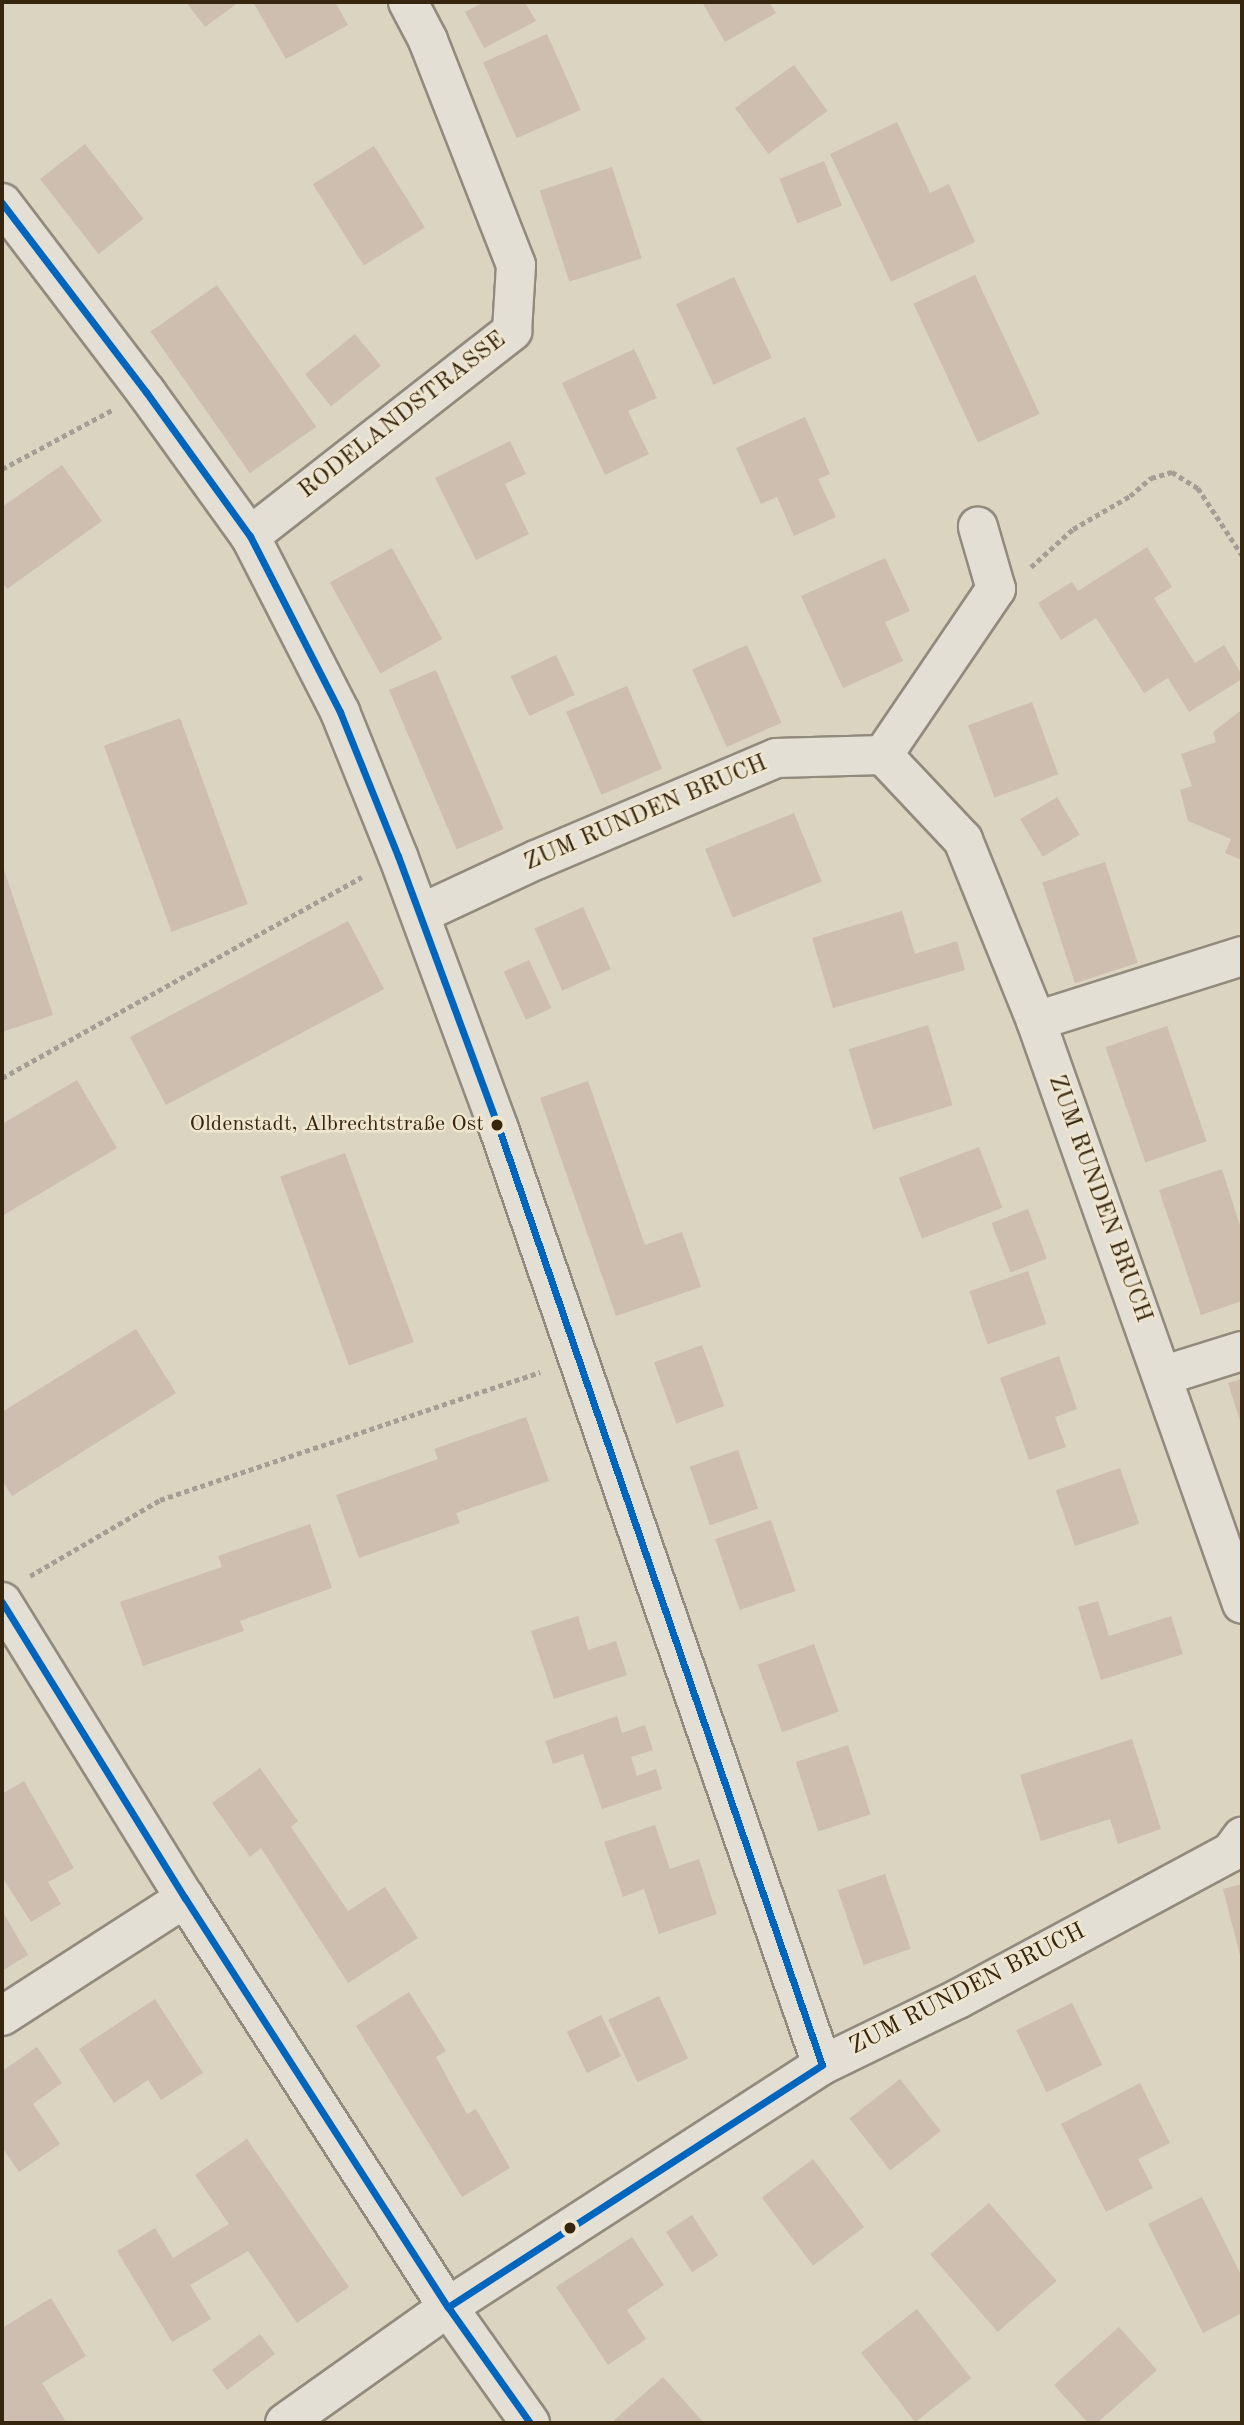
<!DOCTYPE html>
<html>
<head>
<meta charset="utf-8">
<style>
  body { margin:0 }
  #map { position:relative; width:1244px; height:2425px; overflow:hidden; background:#dbd4c0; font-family:"Old Standard TT",serif }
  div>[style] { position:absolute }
  .building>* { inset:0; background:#cdbeb0; transform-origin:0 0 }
  .path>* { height:4.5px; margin-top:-2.25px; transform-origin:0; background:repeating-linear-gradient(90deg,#a49e95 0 5px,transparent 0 8.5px) }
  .roads { filter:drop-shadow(2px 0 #918b7d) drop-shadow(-2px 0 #918b7d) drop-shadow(0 2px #918b7d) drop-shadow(0 -2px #918b7d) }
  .minor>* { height:38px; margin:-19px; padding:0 19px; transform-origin:19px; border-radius:19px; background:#e4dfd5 }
  .bus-1>* { height:7px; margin:-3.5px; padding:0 3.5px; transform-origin:3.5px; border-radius:3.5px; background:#0065bd }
  .dots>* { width:19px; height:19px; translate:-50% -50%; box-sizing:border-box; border:4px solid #efe6cf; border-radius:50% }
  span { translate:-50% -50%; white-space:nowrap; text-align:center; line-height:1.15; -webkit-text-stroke:5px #efe6cf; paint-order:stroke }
  .bus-label { font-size:22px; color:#37260f }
  .right { translate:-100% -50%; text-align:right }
  .street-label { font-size:24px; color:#37260f }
  .frame { position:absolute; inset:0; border:4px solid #37260f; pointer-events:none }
</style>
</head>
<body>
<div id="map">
  <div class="building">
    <div style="clip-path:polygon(186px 2px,239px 2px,205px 27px)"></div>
    <div style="clip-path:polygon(253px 2px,335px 2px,348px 25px,286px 59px)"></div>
    <div style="clip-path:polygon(484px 2px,525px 2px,536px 21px,484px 48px,465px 12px)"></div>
    <div style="clip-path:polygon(702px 2px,769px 2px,776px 13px,725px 42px)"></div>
    <div style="left:547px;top:34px;width:83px;height:70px;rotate:66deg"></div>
    <div style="left:794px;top:65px;width:57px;height:73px;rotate:54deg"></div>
    <div style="clip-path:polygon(897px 122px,930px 193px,949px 184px,975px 242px,891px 282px,830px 154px)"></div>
    <div style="left:85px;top:144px;width:95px;height:57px;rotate:52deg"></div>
    <div style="left:374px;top:146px;width:96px;height:72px;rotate:58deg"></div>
    <div style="left:824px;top:161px;width:48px;height:48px;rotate:68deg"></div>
    <div style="left:612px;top:167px;width:96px;height:76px;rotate:72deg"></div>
    <div style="left:975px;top:275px;width:153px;height:68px;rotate:65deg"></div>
    <div style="left:734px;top:277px;width:89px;height:64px;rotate:65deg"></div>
    <div style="left:217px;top:285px;width:173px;height:81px;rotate:55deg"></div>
    <div style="left:355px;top:334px;width:41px;height:64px;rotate:51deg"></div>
    <div style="clip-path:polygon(634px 349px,657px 398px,628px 411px,649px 454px,605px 475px,562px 383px)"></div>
    <div style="clip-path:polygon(805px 417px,830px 474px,818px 479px,836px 517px,794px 536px,777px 497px,761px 504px,736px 448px)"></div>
    <div style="clip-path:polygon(510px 441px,526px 474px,505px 484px,529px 534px,476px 560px,435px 478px)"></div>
    <div style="clip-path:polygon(62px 465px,102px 521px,7px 589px,2px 582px,2px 507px)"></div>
    <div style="clip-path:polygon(1147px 547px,1172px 587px,1154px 598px,1195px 663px,1224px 645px,1242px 675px,1242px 679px,1189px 712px,1168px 678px,1144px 693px,1096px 618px,1061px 640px,1038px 603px,1072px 582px,1078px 591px)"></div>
    <div style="left:392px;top:548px;width:104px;height:71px;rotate:61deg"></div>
    <div style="clip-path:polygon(885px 558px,910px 611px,885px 622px,903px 661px,843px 688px,801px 596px)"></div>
    <div style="left:747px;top:645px;width:85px;height:60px;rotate:66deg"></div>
    <div style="left:556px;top:655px;width:44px;height:50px;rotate:65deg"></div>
    <div style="left:436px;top:670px;width:173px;height:51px;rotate:67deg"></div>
    <div style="left:627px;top:686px;width:90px;height:66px;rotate:67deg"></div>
    <div style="left:1032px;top:702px;width:77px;height:68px;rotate:70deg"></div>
    <div style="clip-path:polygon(1239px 712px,1242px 712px,1242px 860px,1225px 853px,1231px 839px,1188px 821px,1180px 790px,1192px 786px,1181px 754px,1216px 742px,1213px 732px)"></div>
    <div style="left:180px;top:718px;width:198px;height:81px;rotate:70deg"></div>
    <div style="left:1057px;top:797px;width:44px;height:43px;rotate:59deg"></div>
    <div style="left:794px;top:813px;width:74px;height:96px;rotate:68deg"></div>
    <div style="left:1105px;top:862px;width:106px;height:66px;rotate:72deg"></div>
    <div style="clip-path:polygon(2px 864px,53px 1015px,2px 1032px)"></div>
    <div style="left:583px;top:907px;width:68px;height:53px;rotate:66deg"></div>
    <div style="clip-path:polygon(902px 911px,915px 954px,957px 941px,965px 970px,833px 1008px,812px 938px)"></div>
    <div style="left:348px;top:921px;width:77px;height:247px;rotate:62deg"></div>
    <div style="left:529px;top:960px;width:53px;height:28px;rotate:65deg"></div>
    <div style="left:928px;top:1025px;width:84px;height:83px;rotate:73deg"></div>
    <div style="left:1167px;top:1026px;width:122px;height:65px;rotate:71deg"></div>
    <div style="clip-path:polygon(77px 1080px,117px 1148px,2px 1216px,2px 1124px)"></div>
    <div style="clip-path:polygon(588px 1081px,645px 1245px,682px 1232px,701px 1287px,616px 1316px,540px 1098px)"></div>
    <div style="left:979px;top:1147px;width:65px;height:86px;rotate:69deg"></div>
    <div style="left:345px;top:1153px;width:201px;height:69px;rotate:70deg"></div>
    <div style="clip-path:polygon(1222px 1169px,1242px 1232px,1242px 1301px,1201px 1315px,1159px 1190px)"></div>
    <div style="left:1028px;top:1209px;width:53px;height:39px;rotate:69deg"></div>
    <div style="left:1028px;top:1271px;width:56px;height:62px;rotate:71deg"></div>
    <div style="clip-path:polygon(136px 1329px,176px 1393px,12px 1496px,2px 1480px,2px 1412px)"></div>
    <div style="left:702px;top:1345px;width:65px;height:51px;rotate:70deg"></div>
    <div style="clip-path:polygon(1059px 1356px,1077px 1409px,1055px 1417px,1066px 1447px,1029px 1460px,1000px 1378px)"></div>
    <div style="clip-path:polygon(1242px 1379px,1242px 1427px,1228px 1383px)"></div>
    <div style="clip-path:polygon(526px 1417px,549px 1481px,456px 1513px,460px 1523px,359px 1558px,336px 1495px,438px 1459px,434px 1449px)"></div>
    <div style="left:738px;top:1450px;width:62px;height:51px;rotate:71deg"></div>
    <div style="left:1120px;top:1468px;width:59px;height:68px;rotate:71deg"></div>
    <div style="left:771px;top:1520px;width:75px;height:59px;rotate:71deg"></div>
    <div style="clip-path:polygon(310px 1524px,332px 1588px,240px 1621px,244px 1631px,143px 1666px,120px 1602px,222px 1567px,218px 1556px)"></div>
    <div style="clip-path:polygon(1098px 1601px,1109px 1636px,1171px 1616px,1183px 1654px,1101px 1680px,1078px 1607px)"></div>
    <div style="clip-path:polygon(578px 1616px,588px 1650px,616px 1641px,627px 1675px,554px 1699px,531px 1631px)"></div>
    <div style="left:814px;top:1644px;width:72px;height:60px;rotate:70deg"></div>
    <div style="clip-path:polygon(617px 1716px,622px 1733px,645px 1725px,653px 1750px,631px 1757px,637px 1776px,656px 1769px,662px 1789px,602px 1809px,583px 1754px,553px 1764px,545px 1741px)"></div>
    <div style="clip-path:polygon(1132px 1739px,1161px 1829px,1118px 1844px,1110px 1819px,1041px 1841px,1020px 1775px)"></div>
    <div style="left:848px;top:1745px;width:73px;height:55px;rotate:72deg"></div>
    <div style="clip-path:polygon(260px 1768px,298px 1821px,291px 1827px,348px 1911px,385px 1887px,418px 1938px,348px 1983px,261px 1848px,250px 1857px,212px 1803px)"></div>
    <div style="clip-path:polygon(24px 1781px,74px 1868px,48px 1882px,61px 1904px,31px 1922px,2px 1877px,2px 1794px)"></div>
    <div style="clip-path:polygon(655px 1825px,670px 1869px,699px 1859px,717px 1914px,659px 1934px,644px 1889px,623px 1897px,604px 1842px)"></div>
    <div style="left:885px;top:1874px;width:79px;height:50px;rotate:71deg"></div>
    <div style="clip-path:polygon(1242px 1884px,1242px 1959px,1241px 1959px,1223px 1889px)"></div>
    <div style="clip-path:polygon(4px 1914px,28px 1955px,2px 1971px,2px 1915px)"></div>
    <div style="clip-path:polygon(409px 1992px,446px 2051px,436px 2057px,467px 2114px,476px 2109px,510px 2168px,462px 2197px,356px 2026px)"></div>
    <div style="left:659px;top:1996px;width:69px;height:56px;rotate:65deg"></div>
    <div style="clip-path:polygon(155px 1999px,203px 2073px,161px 2100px,148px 2080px,114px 2103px,79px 2049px)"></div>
    <div style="left:1072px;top:2003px;width:69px;height:62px;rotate:64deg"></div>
    <div style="left:601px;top:2015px;width:46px;height:38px;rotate:64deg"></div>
    <div style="clip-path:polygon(37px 2047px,62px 2083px,33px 2104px,60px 2144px,19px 2172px,2px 2147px,2px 2071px)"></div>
    <div style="left:900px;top:2079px;width:66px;height:64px;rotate:52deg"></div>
    <div style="clip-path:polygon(1140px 2083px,1170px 2143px,1138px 2159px,1153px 2188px,1106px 2212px,1061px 2124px)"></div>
    <div style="clip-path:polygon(247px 2139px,349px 2287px,297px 2323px,248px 2251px,190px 2285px,211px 2319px,172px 2342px,117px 2251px,155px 2228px,173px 2258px,229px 2224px,195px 2175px)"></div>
    <div style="left:813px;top:2159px;width:85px;height:64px;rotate:53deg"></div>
    <div style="clip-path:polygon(1202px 2197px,1242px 2277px,1242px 2313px,1203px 2333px,1148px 2224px)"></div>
    <div style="left:989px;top:2203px;width:103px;height:78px;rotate:49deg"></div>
    <div style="left:692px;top:2215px;width:48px;height:31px;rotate:57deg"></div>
    <div style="clip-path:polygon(632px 2237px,664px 2285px,627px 2310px,646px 2339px,608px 2365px,556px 2287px)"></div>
    <div style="clip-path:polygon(51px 2298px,86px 2356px,42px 2383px,65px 2420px,59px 2423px,2px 2423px,2px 2328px)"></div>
    <div style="left:917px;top:2309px;width:88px;height:71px;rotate:52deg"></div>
    <div style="clip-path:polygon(1119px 2327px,1157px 2370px,1097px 2423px,1088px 2423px,1054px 2385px)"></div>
    <div style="left:260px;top:2334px;width:25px;height:60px;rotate:53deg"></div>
    <div style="clip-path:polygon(663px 2377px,704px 2423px,611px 2423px)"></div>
  </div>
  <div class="path">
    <div style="left:2px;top:469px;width:125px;rotate:-28.2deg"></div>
    <div style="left:1031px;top:567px;width:57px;rotate:-42.1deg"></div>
    <div style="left:1073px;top:529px;width:66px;rotate:-30.1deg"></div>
    <div style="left:1130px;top:496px;width:28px;rotate:-41deg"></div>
    <div style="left:1151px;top:478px;width:22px;rotate:-16deg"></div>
    <div style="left:1172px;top:472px;width:31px;rotate:32deg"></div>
    <div style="left:1198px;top:488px;width:80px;rotate:56.7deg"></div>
    <div style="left:2px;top:1078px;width:412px;rotate:-29.2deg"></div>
    <div style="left:30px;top:1576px;width:151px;rotate:-30.3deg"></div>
    <div style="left:160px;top:1500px;width:401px;rotate:-18.6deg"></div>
  </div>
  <div class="roads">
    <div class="minor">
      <div style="left:2px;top:203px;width:238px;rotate:52.7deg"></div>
      <div style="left:146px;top:392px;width:178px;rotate:54.2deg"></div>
      <div style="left:250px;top:536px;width:198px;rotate:62.9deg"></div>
      <div style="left:340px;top:712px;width:155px;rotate:68.1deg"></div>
      <div style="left:398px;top:856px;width:291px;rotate:69.7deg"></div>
      <div style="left:499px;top:1129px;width:990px;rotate:70.96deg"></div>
      <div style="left:250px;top:536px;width:333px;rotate:-38deg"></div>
      <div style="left:512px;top:331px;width:66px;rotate:-86.5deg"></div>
      <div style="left:516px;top:265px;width:242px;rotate:-111.4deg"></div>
      <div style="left:428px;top:40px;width:43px;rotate:-117.8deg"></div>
      <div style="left:883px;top:755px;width:201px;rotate:-55.8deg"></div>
      <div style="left:996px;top:589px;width:65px;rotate:-106.2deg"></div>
      <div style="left:420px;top:914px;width:128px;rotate:-25deg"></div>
      <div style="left:536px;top:860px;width:261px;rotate:-23deg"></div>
      <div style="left:776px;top:758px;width:107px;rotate:-1.6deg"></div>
      <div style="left:883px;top:755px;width:117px;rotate:46.7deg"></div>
      <div style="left:963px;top:840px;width:195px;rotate:68deg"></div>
      <div style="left:1036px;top:1021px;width:618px;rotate:70.54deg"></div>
      <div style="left:1036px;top:1021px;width:216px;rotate:-17.5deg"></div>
      <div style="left:1162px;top:1376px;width:84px;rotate:-17.4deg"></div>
      <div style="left:2px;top:1602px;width:348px;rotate:58.3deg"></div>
      <div style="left:185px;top:1898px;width:486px;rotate:57.3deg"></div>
      <div style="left:448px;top:2307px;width:142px;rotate:54.7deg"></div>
      <div style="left:2px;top:2016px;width:218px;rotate:-32.8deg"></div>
      <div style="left:285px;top:2423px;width:200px;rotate:-35.4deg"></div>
      <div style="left:448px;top:2307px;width:445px;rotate:-32.9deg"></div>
      <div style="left:822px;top:2065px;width:151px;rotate:-25.9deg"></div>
      <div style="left:958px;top:1999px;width:310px;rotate:-28.3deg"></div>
      <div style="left:1231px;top:1852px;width:19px;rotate:-54deg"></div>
    </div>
  </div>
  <div class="bus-1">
    <div style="left:2px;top:203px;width:238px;rotate:52.7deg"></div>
    <div style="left:146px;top:392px;width:178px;rotate:54.2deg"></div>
    <div style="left:250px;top:536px;width:198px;rotate:62.9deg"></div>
    <div style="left:340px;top:712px;width:155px;rotate:68.1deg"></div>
    <div style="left:398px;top:856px;width:291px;rotate:69.7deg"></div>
    <div style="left:499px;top:1129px;width:990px;rotate:70.96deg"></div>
    <div style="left:822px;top:2065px;width:445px;rotate:147.1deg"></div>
    <div style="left:2px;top:1602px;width:348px;rotate:58.3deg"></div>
    <div style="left:185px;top:1898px;width:486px;rotate:57.3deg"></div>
    <div style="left:448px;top:2307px;width:142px;rotate:54.7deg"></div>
  </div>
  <div class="dots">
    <div style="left:497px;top:1125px;background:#37260f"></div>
    <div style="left:570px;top:2228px;background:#37260f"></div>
  </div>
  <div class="bus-label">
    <span class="right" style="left:484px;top:1125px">Oldenstadt, Albrechtstraße Ost</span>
  </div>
  <div class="street-label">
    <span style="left:403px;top:416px;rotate:-38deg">RODELANDSTRASSE</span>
    <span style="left:646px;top:814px;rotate:-23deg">ZUM RUNDEN BRUCH</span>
    <span style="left:1099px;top:1199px;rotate:70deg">ZUM RUNDEN BRUCH</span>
    <span style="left:968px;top:1990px;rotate:-27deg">ZUM RUNDEN BRUCH</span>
  </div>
  <div class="frame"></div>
</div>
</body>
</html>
